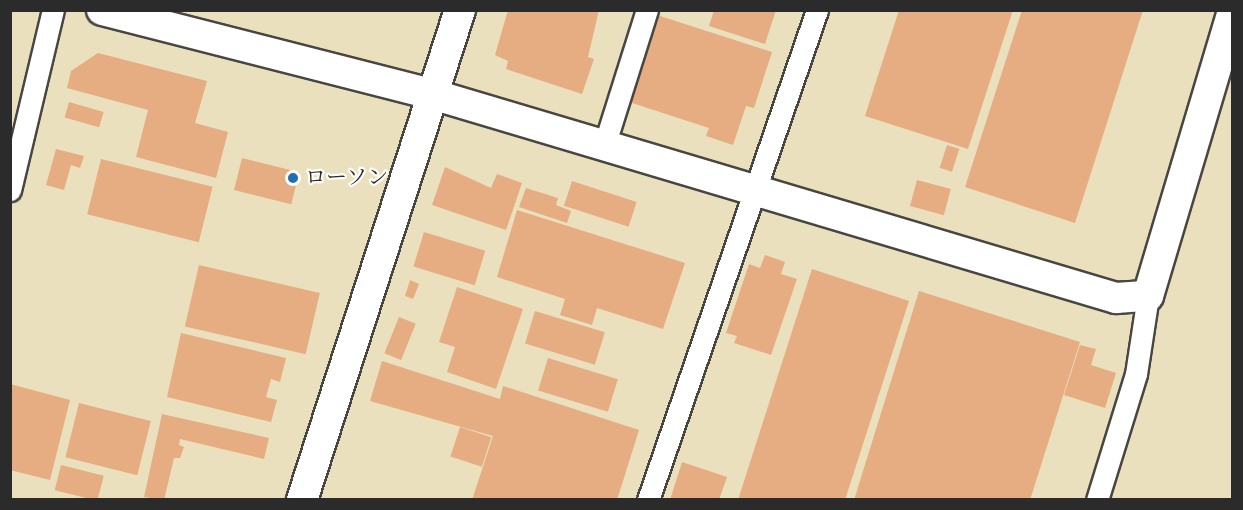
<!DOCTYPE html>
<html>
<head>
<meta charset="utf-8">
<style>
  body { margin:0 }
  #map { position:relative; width:1243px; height:510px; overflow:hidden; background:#eae0bd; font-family:Cardo,"Noto Serif JP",serif }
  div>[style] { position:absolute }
  .building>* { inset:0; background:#e5ad81; transform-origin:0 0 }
  .roads { filter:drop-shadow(2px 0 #484641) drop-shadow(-2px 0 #484641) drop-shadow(0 2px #484641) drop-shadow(0 -2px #484641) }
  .street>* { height:21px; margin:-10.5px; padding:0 10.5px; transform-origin:10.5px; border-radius:10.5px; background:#fff }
  .secondary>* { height:30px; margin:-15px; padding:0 15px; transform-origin:15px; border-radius:15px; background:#fff }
  .dots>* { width:16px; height:16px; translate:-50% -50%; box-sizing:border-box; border:3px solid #fdfcf7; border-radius:50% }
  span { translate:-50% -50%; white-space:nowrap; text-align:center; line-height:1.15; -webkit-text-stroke:4.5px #fdfcf7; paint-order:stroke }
  .poi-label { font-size:21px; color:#2b2b2b }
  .left { translate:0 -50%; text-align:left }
  .frame { position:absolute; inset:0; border:12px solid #2b2b2b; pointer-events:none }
</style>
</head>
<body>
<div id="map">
  <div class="building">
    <div style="clip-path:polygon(508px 10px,599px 10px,588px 57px,594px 59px,582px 94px,506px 69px,508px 61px,495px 55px)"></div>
    <div style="clip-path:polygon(714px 10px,776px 10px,765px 44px,709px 26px)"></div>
    <div style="clip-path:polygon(899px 10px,1013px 10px,968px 149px,865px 116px)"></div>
    <div style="clip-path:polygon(1022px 10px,1143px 10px,1075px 223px,965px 187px)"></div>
    <div style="clip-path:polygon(657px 15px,772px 52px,754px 108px,746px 106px,733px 145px,706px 136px,709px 128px,629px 102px)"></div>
    <div style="clip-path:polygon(98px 53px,207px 81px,195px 123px,228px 132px,216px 178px,136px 157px,148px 110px,67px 88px,71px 71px)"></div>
    <div style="left:69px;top:102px;width:36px;height:16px;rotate:16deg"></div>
    <div style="left:947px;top:145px;width:13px;height:24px;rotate:18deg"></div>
    <div style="clip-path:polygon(56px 149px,84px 156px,80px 168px,71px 165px,64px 190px,46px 185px)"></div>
    <div style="left:242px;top:158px;width:59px;height:33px;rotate:14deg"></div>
    <div style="left:101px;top:159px;width:115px;height:57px;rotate:14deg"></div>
    <div style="clip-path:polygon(445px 167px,491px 188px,497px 174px,522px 183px,506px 230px,432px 205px)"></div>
    <div style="left:917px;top:180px;width:35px;height:27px;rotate:15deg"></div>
    <div style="left:572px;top:181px;width:68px;height:26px;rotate:18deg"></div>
    <div style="clip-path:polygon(526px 188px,558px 198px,556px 205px,571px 211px,567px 223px,519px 207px)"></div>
    <div style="clip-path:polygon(517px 210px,685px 263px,663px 329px,597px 308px,592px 325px,560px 315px,565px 299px,497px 277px)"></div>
    <div style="left:424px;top:232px;width:64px;height:36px;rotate:17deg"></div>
    <div style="clip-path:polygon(765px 255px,785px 262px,781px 274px,797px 279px,771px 355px,734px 343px,737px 336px,726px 333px,749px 264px,760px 268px)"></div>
    <div style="left:199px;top:265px;width:124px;height:63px;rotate:13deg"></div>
    <div style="clip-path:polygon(812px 269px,909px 301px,845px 500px,738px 500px)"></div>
    <div style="clip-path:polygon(410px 280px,419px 284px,413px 299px,405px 296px)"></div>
    <div style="clip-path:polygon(457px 287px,523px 309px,496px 389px,447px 372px,455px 347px,439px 342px)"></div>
    <div style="clip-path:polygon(919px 291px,1080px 342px,1030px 500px,854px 500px)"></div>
    <div style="left:535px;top:311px;width:73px;height:34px;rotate:17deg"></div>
    <div style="left:399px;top:317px;width:18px;height:39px;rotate:22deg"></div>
    <div style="clip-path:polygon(181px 333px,286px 358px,280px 382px,271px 379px,266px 397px,277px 400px,271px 422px,167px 397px)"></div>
    <div style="clip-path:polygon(1080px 345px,1096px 349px,1091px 365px,1116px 373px,1105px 408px,1064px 395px)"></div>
    <div style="left:548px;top:358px;width:73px;height:34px;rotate:17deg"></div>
    <div style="clip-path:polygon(382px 361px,500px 399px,503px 386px,639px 430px,617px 500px,472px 500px,493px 436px,370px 401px)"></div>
    <div style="clip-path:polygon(10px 384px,70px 400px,50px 480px,10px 470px)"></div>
    <div style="left:79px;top:403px;width:74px;height:56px;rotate:14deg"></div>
    <div style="clip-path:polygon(162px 414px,269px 438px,264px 459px,180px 439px,179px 445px,184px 447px,180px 458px,174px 458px,164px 500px,144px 497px)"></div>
    <div style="left:460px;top:427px;width:33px;height:31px;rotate:18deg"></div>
    <div style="clip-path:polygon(682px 462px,727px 477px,719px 500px,670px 500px)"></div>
    <div style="left:61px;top:465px;width:44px;height:26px;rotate:14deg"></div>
  </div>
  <div class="roads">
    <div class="street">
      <div style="left:604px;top:146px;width:143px;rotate:-72.5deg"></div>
      <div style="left:10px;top:190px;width:185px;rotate:-76.6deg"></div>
      <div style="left:648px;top:500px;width:518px;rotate:-70.97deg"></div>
      <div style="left:1097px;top:500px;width:132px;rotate:-72.8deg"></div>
      <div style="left:1136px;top:374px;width:79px;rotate:-81.3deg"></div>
    </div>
    <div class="secondary">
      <div style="left:102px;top:10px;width:344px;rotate:14.3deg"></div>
      <div style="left:435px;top:95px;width:711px;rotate:16.6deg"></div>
      <div style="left:1116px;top:298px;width:32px;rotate:-4deg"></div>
      <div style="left:1148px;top:296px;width:294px;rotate:-73.4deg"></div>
      <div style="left:302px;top:500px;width:515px;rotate:-72.13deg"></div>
    </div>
  </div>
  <div class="dots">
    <div style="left:293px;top:178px;background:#1f6fb2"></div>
  </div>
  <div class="poi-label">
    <span class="left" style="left:305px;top:178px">ローソン</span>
  </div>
  <div class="frame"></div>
</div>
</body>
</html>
